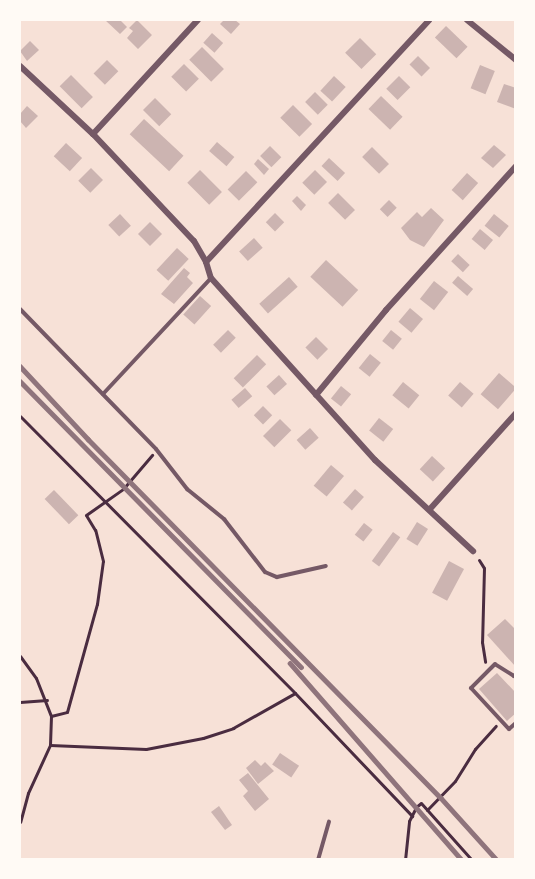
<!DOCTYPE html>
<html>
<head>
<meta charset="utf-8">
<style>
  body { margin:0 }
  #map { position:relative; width:535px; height:879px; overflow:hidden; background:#f7e1d7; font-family:Rubik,sans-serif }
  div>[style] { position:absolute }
  .building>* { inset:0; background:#ccb4b1; transform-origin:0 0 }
  .path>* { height:3px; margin:-1.5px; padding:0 1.5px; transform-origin:1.5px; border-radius:1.5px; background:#4a2c40 }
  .service>* { height:4px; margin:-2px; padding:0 2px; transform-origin:2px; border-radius:2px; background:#755966 }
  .minor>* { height:6px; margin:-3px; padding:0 3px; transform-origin:3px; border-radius:3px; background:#755966 }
  .rail>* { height:4.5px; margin:-2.25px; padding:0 2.25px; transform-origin:2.25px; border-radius:2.25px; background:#8f747c }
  span { translate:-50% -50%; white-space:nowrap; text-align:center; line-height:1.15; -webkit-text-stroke:4.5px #fffaf5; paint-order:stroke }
  .frame { position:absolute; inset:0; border:21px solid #fffaf5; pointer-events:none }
</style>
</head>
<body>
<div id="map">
  <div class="building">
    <div style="clip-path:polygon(105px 20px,120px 20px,127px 27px,120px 34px)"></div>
    <div style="clip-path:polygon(137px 20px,152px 35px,138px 49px,127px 38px,133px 31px,129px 28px)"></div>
    <div style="clip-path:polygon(224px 20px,235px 20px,240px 24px,231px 34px,220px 24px)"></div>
    <div style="left:446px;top:26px;width:30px;height:16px;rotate:44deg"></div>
    <div style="left:212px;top:33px;width:15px;height:13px;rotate:42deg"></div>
    <div style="left:360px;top:38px;width:23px;height:21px;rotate:45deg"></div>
    <div style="clip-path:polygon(30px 41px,39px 50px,27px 61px,20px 51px)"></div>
    <div style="left:202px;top:47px;width:31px;height:18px;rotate:45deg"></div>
    <div style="left:418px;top:56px;width:17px;height:12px;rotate:45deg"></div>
    <div style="left:107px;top:60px;width:16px;height:19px;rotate:45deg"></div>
    <div style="left:184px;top:64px;width:21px;height:18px;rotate:45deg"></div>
    <div style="left:480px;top:65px;width:16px;height:25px;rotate:22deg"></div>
    <div style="left:71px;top:75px;width:31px;height:16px;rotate:45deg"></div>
    <div style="left:334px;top:76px;width:16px;height:20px;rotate:43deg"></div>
    <div style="left:399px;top:76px;width:16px;height:18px;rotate:45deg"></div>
    <div style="clip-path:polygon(504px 84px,516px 88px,516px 109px,497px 102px)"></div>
    <div style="left:315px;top:92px;width:18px;height:14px;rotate:45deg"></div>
    <div style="left:381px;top:96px;width:30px;height:18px;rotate:44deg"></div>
    <div style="left:155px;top:98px;width:23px;height:17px;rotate:45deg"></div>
    <div style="left:293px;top:105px;width:27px;height:18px;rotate:45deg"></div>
    <div style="clip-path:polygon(27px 106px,38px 116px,26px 128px,20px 121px,20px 114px)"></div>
    <div style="left:144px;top:119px;width:54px;height:21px;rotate:43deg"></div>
    <div style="left:217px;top:142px;width:23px;height:12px;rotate:41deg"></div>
    <div style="left:66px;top:143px;width:22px;height:18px;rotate:43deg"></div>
    <div style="clip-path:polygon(494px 145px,506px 155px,493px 168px,481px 158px)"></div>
    <div style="left:270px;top:146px;width:16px;height:14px;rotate:45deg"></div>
    <div style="left:372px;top:147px;width:24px;height:14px;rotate:45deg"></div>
    <div style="left:329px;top:158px;width:22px;height:11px;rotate:43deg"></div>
    <div style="clip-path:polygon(258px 159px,269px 169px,264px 175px,254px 164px)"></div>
    <div style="left:91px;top:168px;width:17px;height:18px;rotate:45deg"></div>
    <div style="left:200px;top:170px;width:31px;height:18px;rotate:45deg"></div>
    <div style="left:315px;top:170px;width:17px;height:18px;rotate:45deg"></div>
    <div style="left:246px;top:171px;width:16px;height:26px;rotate:45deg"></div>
    <div style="left:467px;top:173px;width:15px;height:23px;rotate:42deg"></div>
    <div style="left:338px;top:193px;width:24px;height:14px;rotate:45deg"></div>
    <div style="clip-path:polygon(297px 196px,306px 205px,301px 211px,292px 201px)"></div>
    <div style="left:389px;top:200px;width:11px;height:13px;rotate:45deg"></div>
    <div style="clip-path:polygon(431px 208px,444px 220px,424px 247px,410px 240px,401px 228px,417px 212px,422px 217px)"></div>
    <div style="left:275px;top:213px;width:13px;height:13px;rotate:45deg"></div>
    <div style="left:120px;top:214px;width:16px;height:16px;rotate:47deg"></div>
    <div style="left:494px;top:214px;width:19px;height:15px;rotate:39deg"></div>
    <div style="left:150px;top:222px;width:17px;height:17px;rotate:45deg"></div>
    <div style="left:480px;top:229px;width:17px;height:13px;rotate:40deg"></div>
    <div style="left:254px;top:238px;width:13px;height:20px;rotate:48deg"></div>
    <div style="left:177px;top:248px;width:16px;height:30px;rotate:43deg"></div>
    <div style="left:458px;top:254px;width:16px;height:10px;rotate:43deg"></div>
    <div style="left:326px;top:260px;width:44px;height:23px;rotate:43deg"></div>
    <div style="clip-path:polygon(184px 268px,190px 273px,187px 277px,193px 283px,174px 304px,161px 294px)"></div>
    <div style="left:458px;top:276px;width:20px;height:9px;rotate:41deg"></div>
    <div style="left:289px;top:277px;width:13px;height:40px;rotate:48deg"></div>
    <div style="left:434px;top:281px;width:18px;height:23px;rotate:38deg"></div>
    <div style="left:200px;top:296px;width:15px;height:25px;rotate:42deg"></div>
    <div style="left:410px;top:308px;width:17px;height:18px;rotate:40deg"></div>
    <div style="left:228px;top:330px;width:11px;height:21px;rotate:45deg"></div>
    <div style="left:391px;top:330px;width:14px;height:14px;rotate:39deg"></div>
    <div style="left:316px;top:337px;width:17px;height:15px;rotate:45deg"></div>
    <div style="left:370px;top:354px;width:14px;height:18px;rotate:39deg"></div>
    <div style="left:257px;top:355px;width:13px;height:33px;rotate:45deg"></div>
    <div style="left:499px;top:373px;width:23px;height:28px;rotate:41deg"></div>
    <div style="left:279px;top:375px;width:12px;height:17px;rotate:48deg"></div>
    <div style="left:403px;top:382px;width:21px;height:17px;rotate:39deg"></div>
    <div style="left:460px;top:382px;width:18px;height:18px;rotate:41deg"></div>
    <div style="left:341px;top:386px;width:13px;height:16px;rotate:39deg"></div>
    <div style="left:245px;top:388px;width:11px;height:18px;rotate:49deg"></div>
    <div style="left:263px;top:406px;width:13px;height:13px;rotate:45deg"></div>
    <div style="left:379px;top:418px;width:18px;height:16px;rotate:38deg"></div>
    <div style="left:280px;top:419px;width:16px;height:24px;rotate:45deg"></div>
    <div style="left:310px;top:428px;width:13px;height:18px;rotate:48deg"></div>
    <div style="left:432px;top:456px;width:18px;height:18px;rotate:43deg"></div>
    <div style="left:331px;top:465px;width:17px;height:27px;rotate:40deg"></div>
    <div style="left:355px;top:489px;width:12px;height:18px;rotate:42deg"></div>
    <div style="left:54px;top:490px;width:35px;height:13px;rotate:46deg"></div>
    <div style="left:417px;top:522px;width:13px;height:20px;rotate:32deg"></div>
    <div style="left:364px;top:523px;width:11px;height:15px;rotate:38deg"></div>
    <div style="left:393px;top:532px;width:9px;height:36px;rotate:36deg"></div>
    <div style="left:449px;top:561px;width:17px;height:36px;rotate:28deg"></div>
    <div style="clip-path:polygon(505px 619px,516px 630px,516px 667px,487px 635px)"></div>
    <div style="clip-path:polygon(497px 673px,516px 693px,516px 713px,507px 721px,479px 689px)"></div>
    <div style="left:280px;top:753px;width:23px;height:14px;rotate:34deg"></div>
    <div style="clip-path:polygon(255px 760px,261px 766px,265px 762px,274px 771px,258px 784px,246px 768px)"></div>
    <div style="clip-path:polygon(248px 773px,269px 799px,255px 811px,243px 796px,248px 791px,239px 780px)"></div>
    <div style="clip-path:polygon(219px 806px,232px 825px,225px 830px,211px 812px)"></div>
  </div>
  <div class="path">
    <div style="left:20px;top:416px;width:390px;rotate:45.2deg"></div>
    <div style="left:295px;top:693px;width:170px;rotate:46.4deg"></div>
    <div style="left:479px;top:560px;width:9px;rotate:58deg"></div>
    <div style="left:484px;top:568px;width:74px;rotate:91.5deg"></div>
    <div style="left:482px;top:642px;width:20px;rotate:81deg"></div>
    <div style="left:20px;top:656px;width:27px;rotate:54deg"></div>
    <div style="left:36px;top:678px;width:41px;rotate:68.5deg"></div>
    <div style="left:51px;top:716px;width:29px;rotate:92deg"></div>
    <div style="left:50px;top:745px;width:53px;rotate:114.6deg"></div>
    <div style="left:28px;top:793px;width:30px;rotate:105deg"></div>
    <div style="left:20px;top:702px;width:27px;rotate:-4deg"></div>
    <div style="left:51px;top:716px;width:16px;rotate:-14deg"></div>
    <div style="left:67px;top:712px;width:112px;rotate:-74.5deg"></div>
    <div style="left:97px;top:604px;width:43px;rotate:-82.1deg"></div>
    <div style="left:103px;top:561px;width:32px;rotate:-104deg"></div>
    <div style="left:95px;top:530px;width:17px;rotate:-121deg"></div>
    <div style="left:86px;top:515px;width:45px;rotate:-35.1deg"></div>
    <div style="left:123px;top:489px;width:45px;rotate:-49.5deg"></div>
    <div style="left:50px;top:745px;width:96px;rotate:2.4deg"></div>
    <div style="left:146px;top:749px;width:58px;rotate:-10.9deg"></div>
    <div style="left:203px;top:738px;width:32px;rotate:-18deg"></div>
    <div style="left:233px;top:728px;width:71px;rotate:-29.4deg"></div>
    <div style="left:427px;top:810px;width:40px;rotate:-46deg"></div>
    <div style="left:455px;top:781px;width:38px;rotate:-58deg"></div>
    <div style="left:475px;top:749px;width:31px;rotate:-48deg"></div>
    <div style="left:405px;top:860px;width:39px;rotate:-84deg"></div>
    <div style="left:409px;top:821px;width:16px;rotate:-63deg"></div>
    <div style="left:416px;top:807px;width:6px;rotate:-39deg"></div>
    <div style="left:421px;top:803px;width:76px;rotate:48.2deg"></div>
  </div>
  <div class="service">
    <div style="left:20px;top:309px;width:195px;rotate:45.8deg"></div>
    <div style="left:156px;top:449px;width:51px;rotate:52.2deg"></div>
    <div style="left:187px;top:489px;width:48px;rotate:39deg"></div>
    <div style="left:224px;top:519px;width:67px;rotate:52.3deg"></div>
    <div style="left:265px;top:572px;width:13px;rotate:23deg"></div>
    <div style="left:277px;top:577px;width:50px;rotate:-12.7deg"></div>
    <div style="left:103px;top:394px;width:158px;rotate:-47deg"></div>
    <div style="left:516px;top:674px;width:3px;rotate:135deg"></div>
    <div style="left:514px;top:676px;width:22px;rotate:-148deg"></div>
    <div style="left:495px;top:664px;width:34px;rotate:135deg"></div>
    <div style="left:471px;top:688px;width:56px;rotate:47.2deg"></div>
    <div style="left:509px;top:729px;width:9px;rotate:-41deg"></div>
    <div style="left:318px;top:860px;width:40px;rotate:-74deg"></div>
  </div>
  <div class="minor">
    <div style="left:467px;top:20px;width:63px;rotate:39.2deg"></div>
    <div style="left:20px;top:66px;width:100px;rotate:43deg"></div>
    <div style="left:93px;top:134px;width:147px;rotate:46.7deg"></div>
    <div style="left:194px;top:241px;width:24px;rotate:60deg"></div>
    <div style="left:206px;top:262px;width:17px;rotate:73deg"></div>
    <div style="left:211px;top:278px;width:245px;rotate:48deg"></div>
    <div style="left:375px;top:460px;width:134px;rotate:42.9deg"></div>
    <div style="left:93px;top:134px;width:155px;rotate:-47.4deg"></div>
    <div style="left:206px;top:262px;width:329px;rotate:-47.3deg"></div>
    <div style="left:316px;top:395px;width:110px;rotate:-50.5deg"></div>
    <div style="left:386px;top:310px;width:194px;rotate:-47.9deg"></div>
    <div style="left:430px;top:509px;width:129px;rotate:-48.1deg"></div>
  </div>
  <div class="rail">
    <div style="left:20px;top:366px;width:100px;rotate:47deg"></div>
    <div style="left:88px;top:439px;width:503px;rotate:45.48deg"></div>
    <div style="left:441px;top:798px;width:84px;rotate:47.9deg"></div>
    <div style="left:20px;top:381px;width:401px;rotate:45.5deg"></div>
    <div style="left:290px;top:663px;width:262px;rotate:48.9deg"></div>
  </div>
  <div class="frame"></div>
</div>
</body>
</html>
